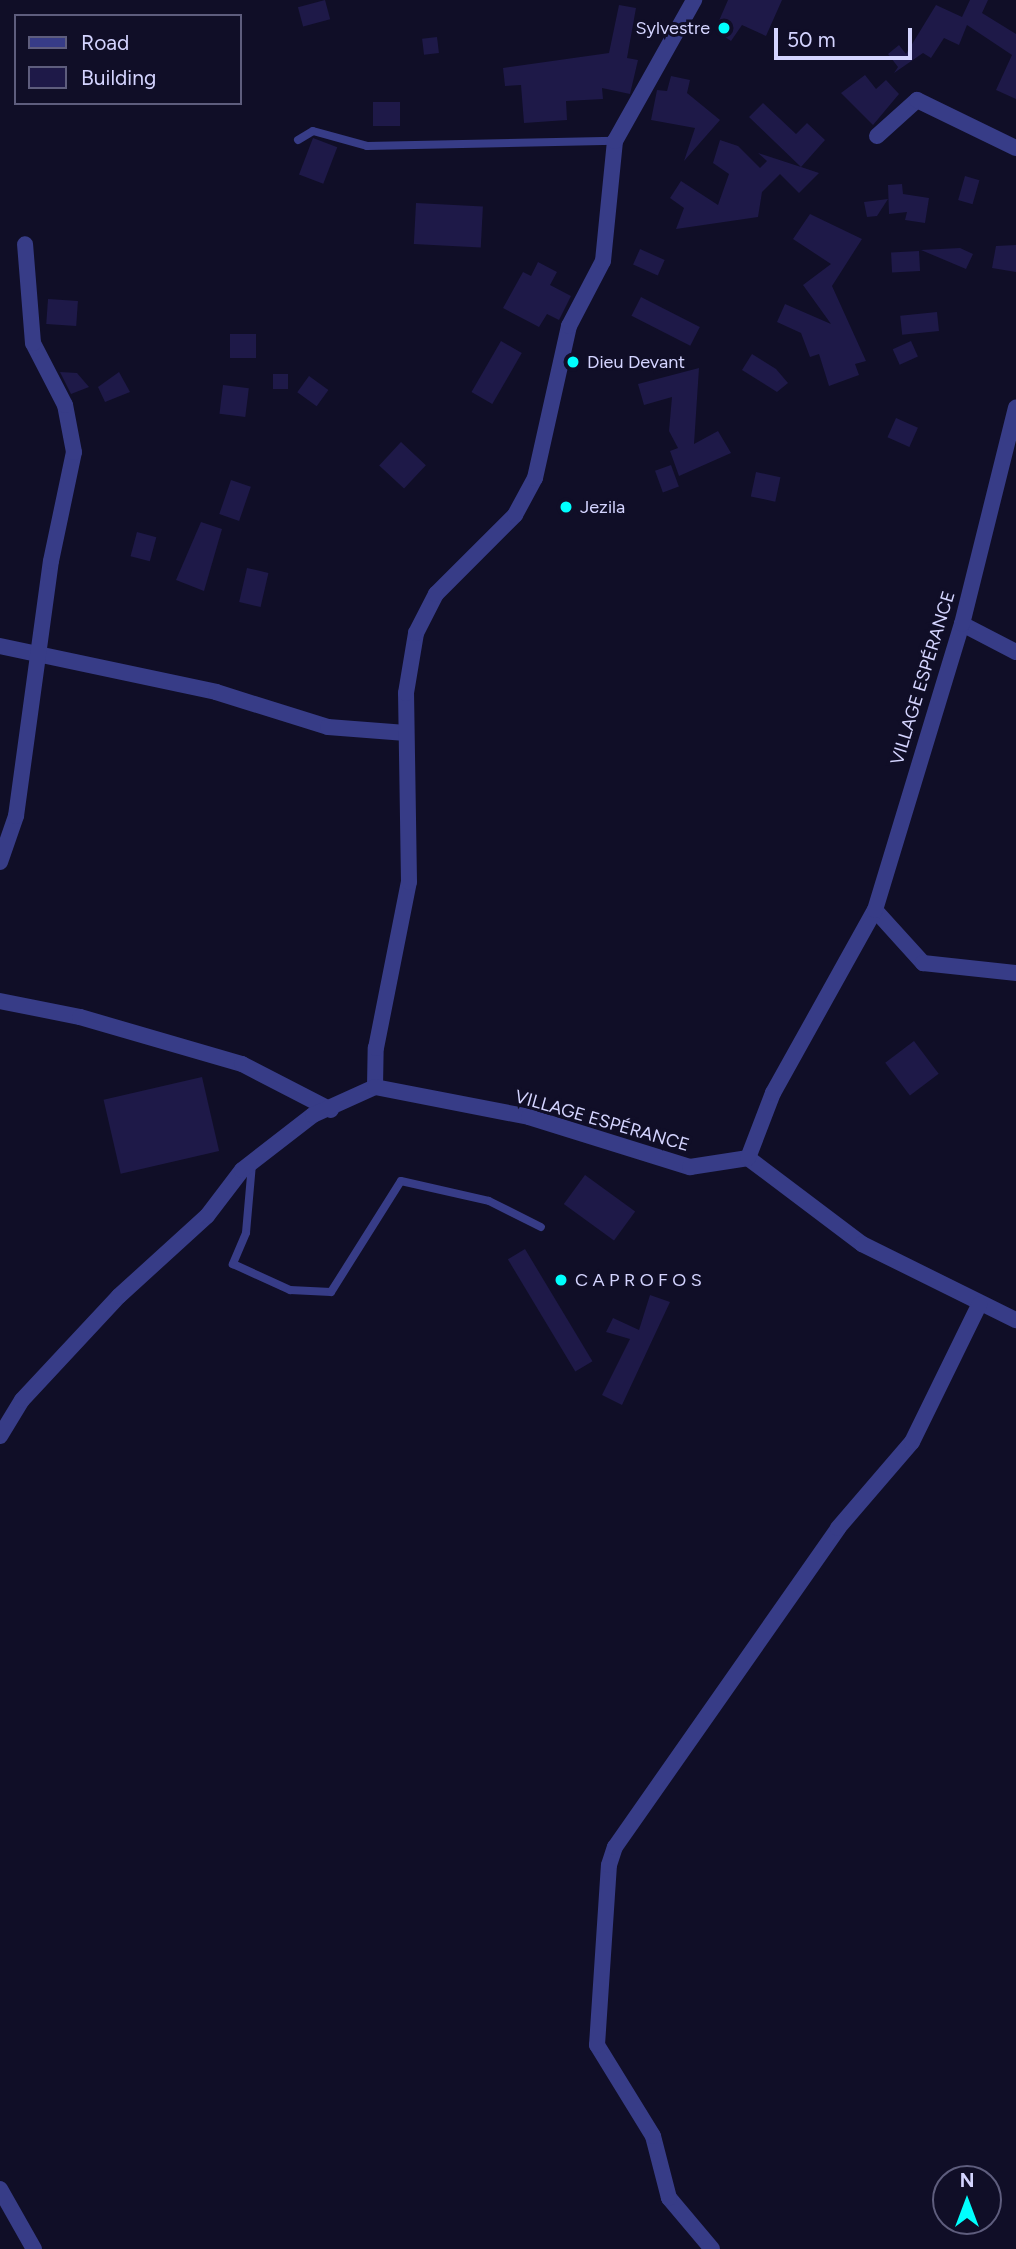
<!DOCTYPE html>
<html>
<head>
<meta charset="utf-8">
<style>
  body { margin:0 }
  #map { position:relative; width:1016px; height:2249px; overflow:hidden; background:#100e27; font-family:Figtree,sans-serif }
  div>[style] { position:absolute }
  .building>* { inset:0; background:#1e1948; transform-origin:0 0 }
  .service>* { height:8px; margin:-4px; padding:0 4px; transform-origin:4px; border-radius:4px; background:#373c87 }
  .minor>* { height:16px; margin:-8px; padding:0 8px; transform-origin:8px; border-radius:8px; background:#373c87 }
  .dots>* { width:19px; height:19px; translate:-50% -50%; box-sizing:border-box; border:4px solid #100e27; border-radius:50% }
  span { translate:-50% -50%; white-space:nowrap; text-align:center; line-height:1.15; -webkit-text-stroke:6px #100e27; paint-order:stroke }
  .poi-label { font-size:18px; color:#d4d4ff }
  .right { translate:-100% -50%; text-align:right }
  .left { translate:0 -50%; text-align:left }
  .street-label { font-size:18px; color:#d4d4ff }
  .legend { position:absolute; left:14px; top:14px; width:228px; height:91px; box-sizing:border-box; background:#100e27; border:2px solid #5e5d7d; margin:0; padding:9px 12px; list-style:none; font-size:21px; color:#d4d4ff }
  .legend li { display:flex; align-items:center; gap:14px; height:35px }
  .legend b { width:35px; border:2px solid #5e5d7d }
  .north { position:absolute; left:932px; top:2165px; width:70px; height:70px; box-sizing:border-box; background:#100e27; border:2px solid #5e5d7d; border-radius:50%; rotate:0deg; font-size:19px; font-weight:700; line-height:28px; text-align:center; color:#d4d4ff }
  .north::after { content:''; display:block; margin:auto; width:24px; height:32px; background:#00fffe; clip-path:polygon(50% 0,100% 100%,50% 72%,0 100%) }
  .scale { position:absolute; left:774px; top:28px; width:138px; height:32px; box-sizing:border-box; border:4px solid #d4d4ff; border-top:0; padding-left:9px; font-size:21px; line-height:24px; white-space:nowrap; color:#d4d4ff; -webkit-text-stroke:5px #100e27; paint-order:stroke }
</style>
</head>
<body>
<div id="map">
  <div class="building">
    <div style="left:325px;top:0;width:20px;height:28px;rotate:75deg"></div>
    <div style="clip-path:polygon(728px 0,782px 0,766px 36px,742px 25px,731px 41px,715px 30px)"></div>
    <div style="clip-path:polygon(970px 0,988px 0,982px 13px,1016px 34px,1016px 99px,996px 90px,1012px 55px,967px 25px,959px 45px,944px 38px,931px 58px,923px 53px,894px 73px,898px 67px,888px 54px,899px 45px,906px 54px,936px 5px,962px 17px)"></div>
    <div style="clip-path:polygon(619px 5px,636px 8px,627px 58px,638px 60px,630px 94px,602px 88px,603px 99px,566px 101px,567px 120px,524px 123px,521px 85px,505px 86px,503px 68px,609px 53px)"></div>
    <div style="left:437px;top:37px;width:16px;height:15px;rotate:83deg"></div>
    <div style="clip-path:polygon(865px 75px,876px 89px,886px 80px,899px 94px,873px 125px,841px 93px)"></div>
    <div style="clip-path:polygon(671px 76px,690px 80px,687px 93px,720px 120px,684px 161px,695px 128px,651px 120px,657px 90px,667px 91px)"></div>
    <div style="left:373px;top:102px;width:27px;height:24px"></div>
    <div style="clip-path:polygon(763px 103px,796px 134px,807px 123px,825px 140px,801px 167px,819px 173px,799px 193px,780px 174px,762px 192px,758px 217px,676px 229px,684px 208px,670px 198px,681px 181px,718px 205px,729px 174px,713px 163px,720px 140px,738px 146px,760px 168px,767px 161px,758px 153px,801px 167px,749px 117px)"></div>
    <div style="left:313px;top:138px;width:26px;height:39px;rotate:21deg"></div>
    <div style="left:965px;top:176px;width:15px;height:25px;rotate:16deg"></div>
    <div style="clip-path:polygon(902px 184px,903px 194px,929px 198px,925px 223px,905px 220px,907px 212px,889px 214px,888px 185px)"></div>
    <div style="clip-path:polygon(888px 199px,877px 216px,867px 217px,864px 202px)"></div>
    <div style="left:416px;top:203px;width:67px;height:41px;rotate:3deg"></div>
    <div style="clip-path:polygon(810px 214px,862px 239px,832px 286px,866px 361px,855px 364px,859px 375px,829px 386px,819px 354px,810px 357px,801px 333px,777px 322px,785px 304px,831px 324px,803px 285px,831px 264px,793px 239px)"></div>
    <div style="clip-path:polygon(1016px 245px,1016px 272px,992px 268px,996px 246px)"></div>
    <div style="clip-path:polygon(960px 248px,973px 254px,966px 269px,921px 250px)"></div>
    <div style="left:640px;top:249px;width:27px;height:17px;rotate:24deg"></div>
    <div style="left:919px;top:251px;width:20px;height:28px;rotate:87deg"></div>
    <div style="clip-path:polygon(538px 262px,557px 272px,550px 285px,571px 296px,559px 320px,547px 314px,539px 327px,503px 308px,523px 272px,531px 276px)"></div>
    <div style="left:641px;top:297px;width:66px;height:21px;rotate:27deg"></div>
    <div style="left:48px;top:299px;width:30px;height:25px;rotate:4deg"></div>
    <div style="left:937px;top:312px;width:19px;height:37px;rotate:84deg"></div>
    <div style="left:230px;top:334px;width:26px;height:24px"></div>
    <div style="left:501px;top:341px;width:24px;height:59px;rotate:30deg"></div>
    <div style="left:911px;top:341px;width:17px;height:20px;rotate:66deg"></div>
    <div style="clip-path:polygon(752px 354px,776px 369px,788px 383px,777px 392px,742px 370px)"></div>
    <div style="clip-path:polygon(699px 368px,694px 444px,718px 431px,731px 453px,679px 476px,670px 451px,678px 448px,669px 431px,672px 397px,644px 405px,638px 384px)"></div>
    <div style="clip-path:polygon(60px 372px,77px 373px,89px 387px,71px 394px)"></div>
    <div style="clip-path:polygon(119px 372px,130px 392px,105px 402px,98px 387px)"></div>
    <div style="left:273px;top:374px;width:15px;height:15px"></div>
    <div style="left:309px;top:376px;width:24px;height:20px;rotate:36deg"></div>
    <div style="left:223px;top:385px;width:26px;height:29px;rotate:7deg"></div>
    <div style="left:896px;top:418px;width:24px;height:21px;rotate:24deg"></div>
    <div style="left:401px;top:442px;width:34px;height:32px;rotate:43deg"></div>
    <div style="left:671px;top:465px;width:23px;height:17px;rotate:70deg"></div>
    <div style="left:756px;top:472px;width:25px;height:25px;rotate:12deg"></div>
    <div style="left:231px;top:480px;width:21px;height:36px;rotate:19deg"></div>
    <div style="clip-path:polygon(201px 522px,222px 529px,204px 591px,176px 580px)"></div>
    <div style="left:137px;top:532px;width:20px;height:25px;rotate:15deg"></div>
    <div style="left:247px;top:568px;width:22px;height:35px;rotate:13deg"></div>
    <div style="left:914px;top:1041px;width:41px;height:36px;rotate:53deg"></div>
    <div style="left:202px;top:1077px;width:76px;height:101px;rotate:77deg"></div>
    <div style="left:585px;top:1175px;width:62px;height:36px;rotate:36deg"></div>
    <div style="left:525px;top:1249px;width:131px;height:20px;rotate:59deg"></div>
    <div style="clip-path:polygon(650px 1295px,670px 1302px,622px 1405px,602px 1395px,630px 1339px,606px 1332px,613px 1318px,639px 1330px)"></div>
  </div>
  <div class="service">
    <div style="left:298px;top:140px;width:17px;rotate:-31deg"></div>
    <div style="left:313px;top:131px;width:56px;rotate:15.5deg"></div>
    <div style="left:367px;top:146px;width:248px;rotate:-1.2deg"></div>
    <div style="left:252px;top:1164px;width:69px;rotate:95deg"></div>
    <div style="left:246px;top:1233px;width:34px;rotate:113deg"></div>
    <div style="left:233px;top:1264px;width:63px;rotate:24.5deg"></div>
    <div style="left:290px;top:1290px;width:41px;rotate:2.8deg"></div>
    <div style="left:331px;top:1292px;width:131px;rotate:-57.8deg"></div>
    <div style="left:401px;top:1181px;width:90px;rotate:12.8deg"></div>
    <div style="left:489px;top:1201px;width:58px;rotate:26.6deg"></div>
  </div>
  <div class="minor">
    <div style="left:877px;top:136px;width:54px;rotate:-42deg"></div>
    <div style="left:917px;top:100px;width:110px;rotate:25.9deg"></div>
    <div style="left:962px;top:624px;width:61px;rotate:27.4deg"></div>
    <div style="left:0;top:646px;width:221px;rotate:12deg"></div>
    <div style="left:216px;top:692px;width:117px;rotate:17.4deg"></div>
    <div style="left:328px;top:727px;width:78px;rotate:4.4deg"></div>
    <div style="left:0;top:862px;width:49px;rotate:-70.8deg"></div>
    <div style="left:16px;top:816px;width:257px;rotate:-82.2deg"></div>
    <div style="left:51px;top:561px;width:111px;rotate:-78.1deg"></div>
    <div style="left:74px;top:452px;width:48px;rotate:-100.8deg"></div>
    <div style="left:65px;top:405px;width:70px;rotate:-117.3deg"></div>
    <div style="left:33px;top:343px;width:99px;rotate:-94.6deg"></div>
    <div style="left:875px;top:910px;width:72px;rotate:47.8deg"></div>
    <div style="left:923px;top:963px;width:94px;rotate:6.1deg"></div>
    <div style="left:0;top:1001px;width:82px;rotate:11.3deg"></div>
    <div style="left:80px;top:1017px;width:169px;rotate:16.2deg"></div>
    <div style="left:242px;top:1064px;width:100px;rotate:27.3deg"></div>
    <div style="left:375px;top:1087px;width:39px;rotate:-89deg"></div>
    <div style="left:376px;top:1048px;width:169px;rotate:-78.8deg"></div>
    <div style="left:409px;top:882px;width:189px;rotate:-90.9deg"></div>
    <div style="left:406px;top:693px;width:61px;rotate:-80.5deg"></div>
    <div style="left:416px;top:633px;width:44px;rotate:-62.9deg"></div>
    <div style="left:436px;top:594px;width:112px;rotate:-45deg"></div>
    <div style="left:515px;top:515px;width:42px;rotate:-61.6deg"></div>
    <div style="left:535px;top:478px;width:156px;rotate:-77.4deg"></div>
    <div style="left:569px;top:326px;width:73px;rotate:-62.4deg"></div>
    <div style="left:603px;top:261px;width:121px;rotate:-84.3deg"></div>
    <div style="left:615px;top:141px;width:162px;rotate:-60.7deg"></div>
    <div style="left:748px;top:1158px;width:143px;rotate:37deg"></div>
    <div style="left:862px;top:1244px;width:172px;rotate:26.3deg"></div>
    <div style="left:0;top:1436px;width:42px;rotate:-58.6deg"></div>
    <div style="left:22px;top:1400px;width:142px;rotate:-47deg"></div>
    <div style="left:119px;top:1296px;width:119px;rotate:-42.3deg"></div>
    <div style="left:207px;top:1216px;width:58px;rotate:-52.7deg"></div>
    <div style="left:242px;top:1170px;width:90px;rotate:-37.8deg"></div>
    <div style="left:313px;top:1115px;width:68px;rotate:-24.3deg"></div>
    <div style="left:375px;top:1087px;width:157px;rotate:11deg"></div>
    <div style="left:529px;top:1117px;width:169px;rotate:17.3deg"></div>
    <div style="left:690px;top:1167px;width:59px;rotate:-8.8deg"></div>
    <div style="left:748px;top:1158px;width:70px;rotate:-69deg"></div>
    <div style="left:773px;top:1093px;width:210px;rotate:-60.9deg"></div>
    <div style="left:875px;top:910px;width:299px;rotate:-73.1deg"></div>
    <div style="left:962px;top:624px;width:223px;rotate:-76deg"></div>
    <div style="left:0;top:2189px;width:69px;rotate:60.5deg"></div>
    <div style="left:712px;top:2249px;width:67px;rotate:-130.1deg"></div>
    <div style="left:669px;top:2198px;width:64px;rotate:-104.5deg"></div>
    <div style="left:653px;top:2136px;width:107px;rotate:-121.6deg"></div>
    <div style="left:597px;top:2045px;width:180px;rotate:-86.2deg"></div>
    <div style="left:609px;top:1865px;width:19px;rotate:-72deg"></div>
    <div style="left:615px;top:1847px;width:389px;rotate:-55deg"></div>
    <div style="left:838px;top:1528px;width:113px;rotate:-49.3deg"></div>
    <div style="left:912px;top:1442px;width:153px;rotate:-63.9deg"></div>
  </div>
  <div class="dots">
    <div style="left:724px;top:28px;background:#00fffe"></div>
    <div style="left:573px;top:362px;background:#00fffe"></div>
    <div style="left:566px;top:507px;background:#00fffe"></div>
    <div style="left:561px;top:1280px;background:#00fffe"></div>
  </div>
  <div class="poi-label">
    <span class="right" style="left:710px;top:28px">Sylvestre</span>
    <span class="left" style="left:587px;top:362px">Dieu Devant</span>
    <span class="left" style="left:580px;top:507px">Jezila</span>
    <span class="left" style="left:575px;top:1280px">C A P R O F O S</span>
  </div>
  <div class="street-label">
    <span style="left:923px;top:678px;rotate:-73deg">VILLAGE ESPÉRANCE</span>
    <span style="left:602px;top:1121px;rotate:16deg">VILLAGE ESPÉRANCE</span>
  </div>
  <ul class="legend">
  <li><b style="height:9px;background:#373c87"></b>Road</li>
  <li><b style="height:19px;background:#1e1948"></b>Building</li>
  </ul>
  <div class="north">N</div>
  <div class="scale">50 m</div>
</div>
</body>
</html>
